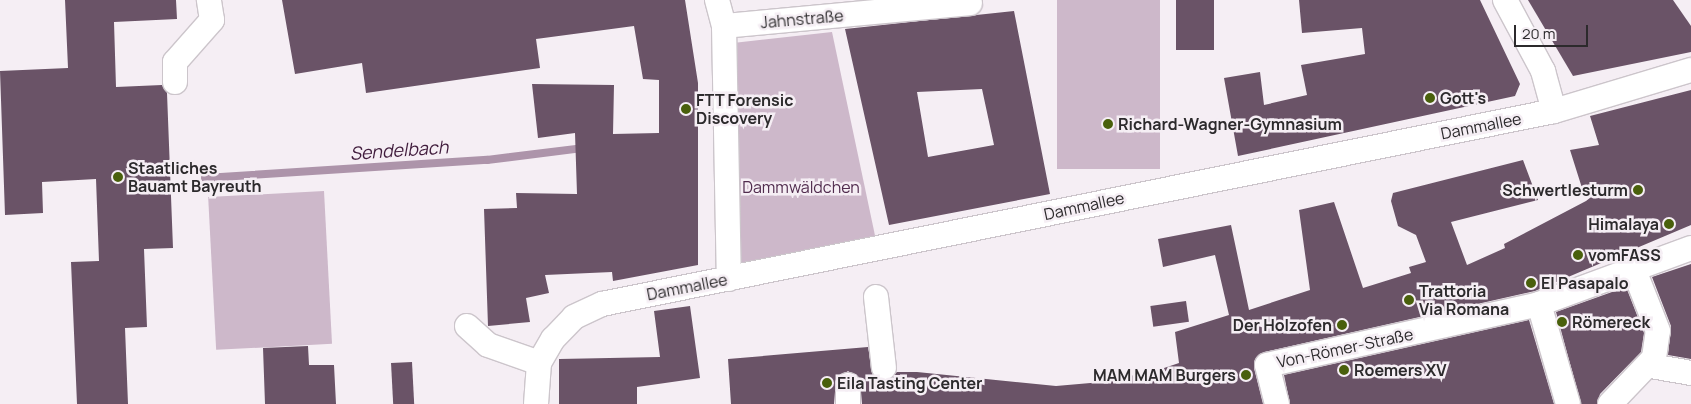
<!DOCTYPE html>
<html>
<head>
<meta charset="utf-8">
<style>
  body { margin:0 }
  #map { position:relative; width:1691px; height:404px; overflow:hidden; background:#f5eef4; font-family:Manrope,sans-serif }
  div>[style] { position:absolute }
  .green>* { inset:0; background:#cdb8ca; transform-origin:0 0 }
  .stream>* { height:8px; margin:-4px; padding:0 4px; transform-origin:4px; border-radius:4px; background:#ad94aa }
  .building>* { inset:0; background:#6a5367; transform-origin:0 0 }
  .roads { filter:drop-shadow(1px 0 #ccc5cb) drop-shadow(-1px 0 #ccc5cb) drop-shadow(0 1px #ccc5cb) drop-shadow(0 -1px #ccc5cb) }
  .minor>* { height:24px; margin:-12px; padding:0 12px; transform-origin:12px; border-radius:12px; background:#fff }
  .dots>* { width:14px; height:14px; translate:-50% -50%; box-sizing:border-box; border:2px solid #f5eef4; border-radius:50% }
  span { translate:-50% -50%; white-space:nowrap; text-align:center; line-height:1.15; -webkit-text-stroke:5px #f5eef4; paint-order:stroke }
  .street-label { font-size:16px; color:#2c2a2c }
  .poi-label { font-size:16px; color:#2c2a2c; font-weight:700 }
  .left { translate:0 -50%; text-align:left }
  .right { translate:-100% -50%; text-align:right }
  .park-label { font-size:16px; color:#512c4e }
  .water-label { font-size:18px; color:#401c3c; font-style:italic }
  .scale { position:absolute; left:1514px; top:25px; width:74px; height:22px; box-sizing:border-box; border:2px solid #2c2a2c; border-top:0; padding-left:6px; font-size:15px; line-height:18px; white-space:nowrap; color:#2c2a2c; -webkit-text-stroke:4px #f5eef4; paint-order:stroke }
</style>
</head>
<body>
<div id="map">
  <div class="green">
    <div style="left:1057px;top:0;width:103px;height:169px"></div>
    <div style="clip-path:polygon(832px 32px,877px 245px,741px 266px,733px 43px)"></div>
    <div style="left:324px;top:191px;width:153px;height:116px;rotate:87deg"></div>
  </div>
  <div class="stream">
    <div style="left:205px;top:178px;width:283px;rotate:-3.7deg"></div>
    <div style="left:487px;top:160px;width:98px;rotate:-7.1deg"></div>
  </div>
  <div class="building">
    <div style="clip-path:polygon(65px 0,176px 0,177px 19px,114px 22px,116px 87px,162px 85px,167px 93px,173px 248px,144px 249px,147px 327px,125px 328px,128px 404px,77px 404px,71px 262px,99px 261px,96px 179px,42px 182px,43px 213px,5px 215px,0 71px,68px 68px)"></div>
    <div style="clip-path:polygon(282px 0,685px 0,698px 83px,698px 265px,613px 281px,612px 272px,545px 275px,549px 293px,526px 298px,530px 322px,488px 326px,484px 209px,517px 208px,516px 193px,577px 194px,575px 133px,538px 138px,532px 84px,614px 85px,613px 134px,659px 133px,659px 80px,643px 79px,634px 26px,536px 39px,540px 68px,366px 93px,362px 63px,295px 74px)"></div>
    <div style="left:1176px;top:0;width:38px;height:50px"></div>
    <div style="clip-path:polygon(1299px 0,1480px 0,1520px 84px,1515px 96px,1238px 156px,1224px 78px,1260px 72px,1264px 105px,1307px 95px,1301px 65px,1365px 54px,1362px 28px,1302px 33px)"></div>
    <div style="clip-path:polygon(1528px 0,1673px 0,1691px 26px,1691px 52px,1573px 76px)"></div>
    <div style="clip-path:polygon(evenodd,1014px 11px,1050px 194px,889px 225px,845px 29px,1014px 11px,982px 89px,994px 145px,928px 157px,917px 92px,982px 89px)"></div>
    <div style="clip-path:polygon(1691px 90px,1691px 225px,1535px 291px,1264px 352px,1254px 368px,1263px 404px,862px 404px,860px 379px,848px 371px,836px 379px,834px 404px,731px 404px,728px 359px,868px 347px,873px 376px,885px 382px,897px 372px,917px 372px,1056px 386px,1102px 382px,1158px 370px,1179px 363px,1175px 332px,1229px 315px,1215px 255px,1163px 267px,1158px 239px,1231px 225px,1249px 310px,1310px 290px,1299px 210px,1334px 202px,1363px 288px,1411px 273px,1409px 267px,1426px 262px,1416px 235px,1398px 226px,1391px 201px,1393px 193px,1523px 160px,1538px 200px,1451px 222px,1467px 265px,1505px 248px,1504px 244px,1586px 201px,1608px 184px,1582px 188px,1570px 150px,1599px 145px,1590px 116px)"></div>
    <div style="clip-path:polygon(1691px 264px,1691px 359px,1668px 355px,1671px 326px,1652px 277px)"></div>
    <div style="clip-path:polygon(1626px 287px,1644px 333px,1641px 352px,1600px 394px,1597px 404px,1581px 404px,1556px 312px)"></div>
    <div style="left:1186px;top:301px;width:21px;height:36px;rotate:82deg"></div>
    <div style="clip-path:polygon(690px 306px,700px 378px,637px 387px,637px 404px,559px 404px,559px 359px,660px 357px,654px 311px)"></div>
    <div style="clip-path:polygon(1529px 320px,1554px 404px,1290px 404px,1284px 375px)"></div>
    <div style="clip-path:polygon(308px 346px,309px 365px,334px 365px,336px 404px,265px 404px,263px 348px)"></div>
    <div style="left:412px;top:362px;width:42px;height:21px;rotate:87deg"></div>
  </div>
  <div class="roads">
    <div class="minor">
      <div style="left:717px;top:0;width:27px;rotate:75deg"></div>
      <div style="left:724px;top:26px;width:253px;rotate:88.9deg"></div>
      <div style="left:1505px;top:0;width:81px;rotate:61.8deg"></div>
      <div style="left:1543px;top:71px;width:41px;rotate:74.6deg"></div>
      <div style="left:724px;top:26px;width:247px;rotate:-5.3deg"></div>
      <div style="left:175px;top:82px;width:20px;rotate:-90deg"></div>
      <div style="left:175px;top:62px;width:56px;rotate:-48.6deg"></div>
      <div style="left:212px;top:20px;width:20px;rotate:-99deg"></div>
      <div style="left:876px;top:297px;width:71px;rotate:83.6deg"></div>
      <div style="left:1539px;top:304px;width:104px;rotate:73.8deg"></div>
      <div style="left:467px;top:326px;width:28px;rotate:42deg"></div>
      <div style="left:488px;top:345px;width:54px;rotate:19.4deg"></div>
      <div style="left:1651px;top:366px;width:41px;rotate:9.9deg"></div>
      <div style="left:848px;top:385px;width:19px;rotate:90deg"></div>
      <div style="left:536px;top:404px;width:41px;rotate:-85.8deg"></div>
      <div style="left:539px;top:363px;width:28px;rotate:-60deg"></div>
      <div style="left:553px;top:339px;width:30px;rotate:-46deg"></div>
      <div style="left:574px;top:317px;width:31px;rotate:-25deg"></div>
      <div style="left:602px;top:304px;width:971px;rotate:-11.46deg"></div>
      <div style="left:1554px;top:111px;width:143px;rotate:-16.7deg"></div>
      <div style="left:1277px;top:404px;width:40px;rotate:-104.4deg"></div>
      <div style="left:1267px;top:365px;width:279px;rotate:-12.6deg"></div>
      <div style="left:1539px;top:304px;width:162px;rotate:-20.2deg"></div>
      <div style="left:1610px;top:404px;width:64px;rotate:-46.3deg"></div>
      <div style="left:1654px;top:358px;width:27px;rotate:-82deg"></div>
      <div style="left:1658px;top:331px;width:66px;rotate:-111.5deg"></div>
    </div>
  </div>
  <div class="dots">
    <div style="left:1430px;top:98px;background:#49600c"></div>
    <div style="left:686px;top:109px;background:#49600c"></div>
    <div style="left:1108px;top:124px;background:#49600c"></div>
    <div style="left:118px;top:177px;background:#49600c"></div>
    <div style="left:1638px;top:190px;background:#49600c"></div>
    <div style="left:1669px;top:224px;background:#49600c"></div>
    <div style="left:1578px;top:255px;background:#49600c"></div>
    <div style="left:1531px;top:283px;background:#49600c"></div>
    <div style="left:1409px;top:300px;background:#49600c"></div>
    <div style="left:1562px;top:322px;background:#49600c"></div>
    <div style="left:1342px;top:325px;background:#49600c"></div>
    <div style="left:1344px;top:370px;background:#49600c"></div>
    <div style="left:1246px;top:375px;background:#49600c"></div>
    <div style="left:827px;top:383px;background:#49600c"></div>
  </div>
  <div class="street-label">
    <span style="left:802px;top:19px;rotate:-5deg">Jahnstraße</span>
    <span style="left:1481px;top:126px;rotate:-11deg">Dammallee</span>
    <span style="left:1084px;top:206px;rotate:-12deg">Dammallee</span>
    <span style="left:687px;top:287px;rotate:-11deg">Dammallee</span>
    <span style="left:1345px;top:348px;rotate:-12deg">Von-Römer-Straße</span>
  </div>
  <div class="poi-label">
    <span class="left" style="left:1440px;top:98px">Gott's</span>
    <span class="left" style="left:696px;top:109px">FTT Forensic<br>Discovery</span>
    <span class="left" style="left:1118px;top:124px">Richard-Wagner-Gymnasium</span>
    <span class="left" style="left:128px;top:177px">Staatliches<br>Bauamt Bayreuth</span>
    <span class="right" style="left:1628px;top:190px">Schwertlesturm</span>
    <span class="right" style="left:1659px;top:224px">Himalaya</span>
    <span class="left" style="left:1588px;top:255px">vomFASS</span>
    <span class="left" style="left:1541px;top:283px">El Pasapalo</span>
    <span class="left" style="left:1419px;top:300px">Trattoria<br>Via Romana</span>
    <span class="left" style="left:1572px;top:322px">Römereck</span>
    <span class="right" style="left:1332px;top:325px">Der Holzofen</span>
    <span class="left" style="left:1354px;top:370px">Roemers XV</span>
    <span class="right" style="left:1236px;top:375px">MAM MAM Burgers</span>
    <span class="left" style="left:837px;top:383px">Eila Tasting Center</span>
  </div>
  <div class="park-label">
    <span style="left:801px;top:187px">Dammwäldchen</span>
  </div>
  <div class="water-label">
    <span style="left:399px;top:150px;rotate:-4deg">Sendelbach</span>
  </div>
  <div class="scale">20 m</div>
</div>
</body>
</html>
